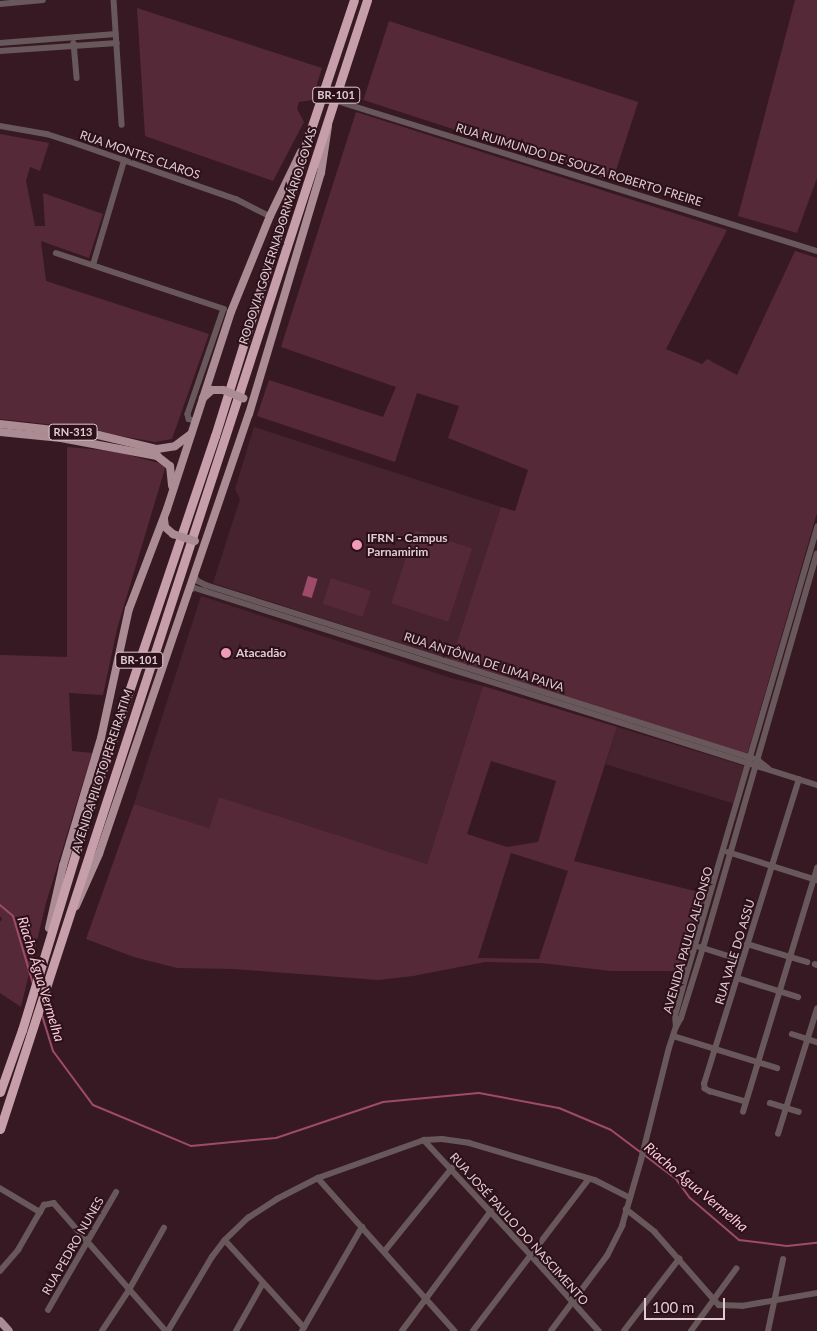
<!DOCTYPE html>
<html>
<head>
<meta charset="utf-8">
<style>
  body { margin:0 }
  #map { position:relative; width:817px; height:1331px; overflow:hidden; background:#371923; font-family:Lato,sans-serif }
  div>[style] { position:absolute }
  .built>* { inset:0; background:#472330; transform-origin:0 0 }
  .green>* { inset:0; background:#562939; transform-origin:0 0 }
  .water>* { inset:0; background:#9e4b69; transform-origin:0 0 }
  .stream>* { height:2px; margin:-1px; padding:0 1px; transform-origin:1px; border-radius:1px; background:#9e4b69 }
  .minor>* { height:5.5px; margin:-2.75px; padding:0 2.75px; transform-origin:2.75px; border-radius:2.75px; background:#68585c }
  .major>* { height:8px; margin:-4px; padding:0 4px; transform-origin:4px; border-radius:4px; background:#ab8b94 }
  .highway>* { height:9px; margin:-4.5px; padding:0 4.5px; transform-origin:4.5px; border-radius:4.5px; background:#c69faa }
  .major-bridge>* { height:8px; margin:-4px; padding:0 4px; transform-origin:4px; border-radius:4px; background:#ab8b94 }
  .dots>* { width:14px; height:14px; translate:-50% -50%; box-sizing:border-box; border:2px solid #2c101a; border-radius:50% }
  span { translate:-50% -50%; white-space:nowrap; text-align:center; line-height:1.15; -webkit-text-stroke:4px #2c101a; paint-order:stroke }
  .shield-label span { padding:1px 4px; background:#2c101a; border:1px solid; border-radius:4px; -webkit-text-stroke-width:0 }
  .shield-label { font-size:11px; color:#e0cbd1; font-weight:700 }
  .street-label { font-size:12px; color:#e0cbd1 }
  .poi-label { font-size:12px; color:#e0cbd1; font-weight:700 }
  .left { translate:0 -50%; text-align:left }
  .water-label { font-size:14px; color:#fbcad8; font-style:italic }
  .scale { position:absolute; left:644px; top:1298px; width:81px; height:22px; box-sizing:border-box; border:2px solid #e0cbd1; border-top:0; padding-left:6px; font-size:15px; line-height:18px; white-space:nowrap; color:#e0cbd1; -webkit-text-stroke:4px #2c101a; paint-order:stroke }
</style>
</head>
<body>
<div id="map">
  <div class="built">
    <div style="clip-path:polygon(254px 427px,501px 507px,451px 660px,213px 583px,240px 499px,235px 489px)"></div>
    <div style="clip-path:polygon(201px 596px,451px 678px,483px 686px,427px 864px,219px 797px,209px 828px,134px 804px)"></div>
    <div style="left:617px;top:727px;width:133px;height:39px;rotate:17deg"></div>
  </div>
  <div class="green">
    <div style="clip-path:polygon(795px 0,817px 0,817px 178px,797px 233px,738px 216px)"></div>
    <div style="clip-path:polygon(137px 8px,322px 68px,312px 100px,299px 102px,297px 109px,304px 122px,273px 181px,145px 136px)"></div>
    <div style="left:389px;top:21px;width:262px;height:83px;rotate:18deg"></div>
    <div style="clip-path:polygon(356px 112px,727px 230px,666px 349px,702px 364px,707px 359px,737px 375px,795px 251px,817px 258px,817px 513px,747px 755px,451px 660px,501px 507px,515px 511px,528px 470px,448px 438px,459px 406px,417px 393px,395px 462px,257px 416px,269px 380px,383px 417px,396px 387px,281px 347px)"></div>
    <div style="clip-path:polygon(0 134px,49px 143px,40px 171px,30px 167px,26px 181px,35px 226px,45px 226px,43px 193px,103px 214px,89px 258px,41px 241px,46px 281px,209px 334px,172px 439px,155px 442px,64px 426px,0 419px)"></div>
    <div style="clip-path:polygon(67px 447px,114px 451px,166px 465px,117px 629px,103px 695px,69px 693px,72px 751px,92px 753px,46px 903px,21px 1007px,0 993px,0 922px,2px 919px,0 916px,0 655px,67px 657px)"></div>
    <div style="left:415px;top:530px;width:60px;height:77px;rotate:18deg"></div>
    <div style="left:331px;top:578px;width:42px;height:27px;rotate:18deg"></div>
    <div style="clip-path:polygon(evenodd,483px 686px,617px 727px,574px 861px,707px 894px,684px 971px,611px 971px,541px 963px,485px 962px,413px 976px,378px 980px,234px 969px,177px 968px,134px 957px,86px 939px,134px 804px,209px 828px,219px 797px,427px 864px,483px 686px,491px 761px,556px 781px,538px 842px,507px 847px,467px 834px,491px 761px,483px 686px,511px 853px,568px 871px,539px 959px,478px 958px,511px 853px)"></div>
  </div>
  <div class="water">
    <div style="left:308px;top:576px;width:10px;height:20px;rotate:17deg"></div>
  </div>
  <div class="stream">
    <div style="left:0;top:905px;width:17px;rotate:40deg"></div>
    <div style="left:13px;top:916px;width:71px;rotate:73.6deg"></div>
    <div style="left:41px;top:1012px;width:41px;rotate:72.9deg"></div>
    <div style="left:53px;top:1051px;width:67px;rotate:53.5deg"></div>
    <div style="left:93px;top:1105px;width:106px;rotate:22.7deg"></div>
    <div style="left:191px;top:1146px;width:85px;rotate:-5.4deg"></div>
    <div style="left:276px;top:1138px;width:113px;rotate:-18.6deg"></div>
    <div style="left:383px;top:1102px;width:96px;rotate:-5.4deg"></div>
    <div style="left:479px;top:1093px;width:81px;rotate:10.6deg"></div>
    <div style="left:559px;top:1108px;width:56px;rotate:22.9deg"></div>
    <div style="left:611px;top:1130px;width:81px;rotate:37deg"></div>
    <div style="left:676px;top:1179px;width:24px;rotate:54deg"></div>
    <div style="left:690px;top:1198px;width:65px;rotate:40.6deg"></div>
    <div style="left:739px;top:1240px;width:48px;rotate:7.1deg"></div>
    <div style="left:787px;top:1246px;width:30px;rotate:-6deg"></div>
  </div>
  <div class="minor">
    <div style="left:114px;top:0;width:125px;rotate:86.3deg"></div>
    <div style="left:0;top:4px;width:43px;rotate:-5.3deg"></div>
    <div style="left:0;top:43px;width:116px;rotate:-4.4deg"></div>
    <div style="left:74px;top:43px;width:35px;rotate:85deg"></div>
    <div style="left:0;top:51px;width:117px;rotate:-3.9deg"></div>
    <div style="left:334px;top:100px;width:506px;rotate:17.36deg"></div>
    <div style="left:0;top:126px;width:48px;rotate:9.7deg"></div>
    <div style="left:47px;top:134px;width:23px;rotate:18deg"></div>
    <div style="left:69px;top:141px;width:177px;rotate:19.2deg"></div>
    <div style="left:236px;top:199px;width:38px;rotate:27deg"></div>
    <div style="left:56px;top:253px;width:177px;rotate:18.4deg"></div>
    <div style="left:224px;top:309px;width:111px;rotate:108.9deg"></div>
    <div style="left:188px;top:414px;width:5px;rotate:79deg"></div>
    <div style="left:189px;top:419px;width:6px;rotate:18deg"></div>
    <div style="left:93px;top:265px;width:109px;rotate:-73.4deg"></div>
    <div style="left:194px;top:575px;width:7px;rotate:56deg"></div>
    <div style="left:198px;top:581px;width:9px;rotate:27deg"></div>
    <div style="left:206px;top:585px;width:579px;rotate:17.59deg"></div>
    <div style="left:758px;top:760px;width:13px;rotate:39deg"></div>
    <div style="left:189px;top:590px;width:6px;rotate:-18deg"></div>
    <div style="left:195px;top:588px;width:652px;rotate:17.57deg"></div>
    <div style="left:728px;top:852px;width:93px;rotate:17.5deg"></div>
    <div style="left:747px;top:944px;width:63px;rotate:16.7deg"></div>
    <div style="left:700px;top:947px;width:43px;rotate:17.6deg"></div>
    <div style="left:815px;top:964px;width:2px;rotate:27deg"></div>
    <div style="left:737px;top:978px;width:64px;rotate:17.3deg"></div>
    <div style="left:676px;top:1027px;width:11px;rotate:-95deg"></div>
    <div style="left:675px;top:1016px;width:41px;rotate:-74.6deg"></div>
    <div style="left:686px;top:976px;width:468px;rotate:-73.7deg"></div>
    <div style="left:792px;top:1034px;width:26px;rotate:18deg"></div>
    <div style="left:673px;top:1036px;width:109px;rotate:17.1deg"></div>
    <div style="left:746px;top:1102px;width:37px;rotate:-164deg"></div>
    <div style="left:710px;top:1092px;width:6px;rotate:-149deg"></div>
    <div style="left:705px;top:1089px;width:5px;rotate:-101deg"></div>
    <div style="left:704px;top:1084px;width:319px;rotate:-72.7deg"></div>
    <div style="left:770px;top:1103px;width:30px;rotate:17deg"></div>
    <div style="left:743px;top:1112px;width:255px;rotate:-73.1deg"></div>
    <div style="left:778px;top:1134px;width:131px;rotate:-72.7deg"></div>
    <div style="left:424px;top:1140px;width:157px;rotate:47.1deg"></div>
    <div style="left:531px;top:1255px;width:102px;rotate:48.2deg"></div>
    <div style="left:318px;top:1178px;width:205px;rotate:48.2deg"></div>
    <div style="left:0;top:1188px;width:47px;rotate:31deg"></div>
    <div style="left:626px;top:1209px;width:37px;rotate:38deg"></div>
    <div style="left:655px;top:1232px;width:97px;rotate:48.8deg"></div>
    <div style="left:719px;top:1305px;width:23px;rotate:2deg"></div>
    <div style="left:742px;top:1306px;width:76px;rotate:-9.8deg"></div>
    <div style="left:225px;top:1240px;width:118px;rotate:47.8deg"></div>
    <div style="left:384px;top:1252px;width:108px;rotate:-51deg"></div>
    <div style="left:0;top:1271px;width:28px;rotate:-49deg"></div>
    <div style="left:18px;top:1250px;width:52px;rotate:-60deg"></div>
    <div style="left:44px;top:1205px;width:10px;rotate:-11deg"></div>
    <div style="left:54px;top:1203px;width:170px;rotate:48.8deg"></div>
    <div style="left:48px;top:1310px;width:136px;rotate:-60deg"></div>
    <div style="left:102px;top:1331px;width:49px;rotate:-56.6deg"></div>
    <div style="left:129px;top:1290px;width:71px;rotate:-60.6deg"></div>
    <div style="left:168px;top:1331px;width:86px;rotate:-59.3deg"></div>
    <div style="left:212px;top:1257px;width:21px;rotate:-53deg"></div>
    <div style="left:225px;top:1240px;width:32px;rotate:-44deg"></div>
    <div style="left:248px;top:1218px;width:35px;rotate:-33deg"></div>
    <div style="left:277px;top:1199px;width:46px;rotate:-27.1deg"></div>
    <div style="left:318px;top:1178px;width:113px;rotate:-19.7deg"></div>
    <div style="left:424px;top:1140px;width:18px;rotate:-3deg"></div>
    <div style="left:442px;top:1139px;width:27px;rotate:8deg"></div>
    <div style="left:469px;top:1143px;width:131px;rotate:16.4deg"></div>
    <div style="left:595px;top:1180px;width:38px;rotate:27deg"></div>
    <div style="left:236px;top:1331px;width:55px;rotate:-60.6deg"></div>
    <div style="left:302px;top:1331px;width:120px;rotate:-60deg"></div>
    <div style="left:402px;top:1331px;width:149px;rotate:-53.4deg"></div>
    <div style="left:473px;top:1331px;width:191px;rotate:-52.7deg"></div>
    <div style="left:551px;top:1331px;width:94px;rotate:-53.3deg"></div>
    <div style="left:607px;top:1256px;width:34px;rotate:-63deg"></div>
    <div style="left:622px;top:1226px;width:69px;rotate:-73.9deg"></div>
    <div style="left:641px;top:1160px;width:115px;rotate:-76deg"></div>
    <div style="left:669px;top:1048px;width:22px;rotate:-72deg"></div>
    <div style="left:676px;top:1027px;width:10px;rotate:-61deg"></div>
    <div style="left:681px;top:1018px;width:73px;rotate:-72.6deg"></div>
    <div style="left:703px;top:948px;width:410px;rotate:-73.9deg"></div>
    <div style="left:624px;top:1331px;width:91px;rotate:-52.6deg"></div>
    <div style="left:691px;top:1331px;width:77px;rotate:-54deg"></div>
    <div style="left:768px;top:1331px;width:73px;rotate:-78.1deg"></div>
  </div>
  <div class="major">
    <div style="left:203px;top:398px;width:12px;rotate:-42deg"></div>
    <div style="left:212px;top:390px;width:11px"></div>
    <div style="left:0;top:424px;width:99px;rotate:6.4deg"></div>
    <div style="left:98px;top:435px;width:61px;rotate:13.3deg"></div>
    <div style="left:157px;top:449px;width:18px;rotate:-9deg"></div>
    <div style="left:175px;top:446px;width:20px;rotate:-37deg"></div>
    <div style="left:0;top:432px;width:61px;rotate:5.6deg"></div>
    <div style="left:61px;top:438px;width:98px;rotate:10.6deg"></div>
    <div style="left:157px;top:456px;width:16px;rotate:38deg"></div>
    <div style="left:170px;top:466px;width:20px;rotate:84deg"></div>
    <div style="left:164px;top:519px;width:8px;rotate:83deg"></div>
    <div style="left:165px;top:527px;width:11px;rotate:41deg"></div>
    <div style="left:76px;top:906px;width:57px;rotate:-66.1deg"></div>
    <div style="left:99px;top:854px;width:465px;rotate:-71.2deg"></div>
    <div style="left:249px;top:414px;width:252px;rotate:-73.4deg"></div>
    <div style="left:321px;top:173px;width:48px;rotate:-81.5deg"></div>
    <div style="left:49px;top:928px;width:64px;rotate:-77.3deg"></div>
    <div style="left:63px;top:866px;width:134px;rotate:-73.5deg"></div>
    <div style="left:101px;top:738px;width:132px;rotate:-77.8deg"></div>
    <div style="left:129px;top:609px;width:107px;rotate:-69.2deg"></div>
    <div style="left:167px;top:509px;width:207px;rotate:-72deg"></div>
    <div style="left:231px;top:312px;width:104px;rotate:-67.9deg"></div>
    <div style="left:270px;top:216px;width:71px;rotate:-64.2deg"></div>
    <div style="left:0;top:1321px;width:13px;rotate:48deg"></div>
  </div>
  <div class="highway">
    <div style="left:0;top:1092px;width:66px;rotate:-70.5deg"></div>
    <div style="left:22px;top:1030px;width:224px;rotate:-73.1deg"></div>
    <div style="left:87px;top:816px;width:401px;rotate:-71.4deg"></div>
    <div style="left:215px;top:436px;width:315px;rotate:-72.7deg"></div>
    <div style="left:309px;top:135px;width:142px;rotate:-71.6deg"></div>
    <div style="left:0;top:1129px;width:1187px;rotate:-71.99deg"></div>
  </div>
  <div class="major-bridge">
    <div style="left:223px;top:390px;width:22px;rotate:22deg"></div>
    <div style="left:173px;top:534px;width:23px;rotate:18deg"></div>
  </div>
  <div class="dots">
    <div style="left:357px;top:545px;background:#f09ab6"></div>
    <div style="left:226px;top:653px;background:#f09ab6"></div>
  </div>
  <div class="shield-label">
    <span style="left:336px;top:95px">BR-101</span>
    <span style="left:73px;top:432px">RN-313</span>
    <span style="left:139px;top:660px">BR-101</span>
  </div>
  <div class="street-label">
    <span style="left:140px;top:155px;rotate:19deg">RUA MONTES CLAROS</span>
    <span style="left:579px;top:165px;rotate:17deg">RUA RUIMUNDO DE SOUZA ROBERTO FREIRE</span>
    <span style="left:278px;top:236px;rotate:-72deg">RODOVIA GOVERNADOR MÁRIO COVAS</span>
    <span style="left:484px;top:662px;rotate:18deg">RUA ANTÔNIA DE LIMA PAIVA</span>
    <span style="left:102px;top:771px;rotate:-72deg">AVENIDA PILOTO PEREIRA TIM</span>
    <span style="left:688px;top:940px;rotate:-74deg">AVENIDA PAULO ALFONSO</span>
    <span style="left:735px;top:952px;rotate:-73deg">RUA VALE DO ASSU</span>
    <span style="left:519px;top:1229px;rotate:48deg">RUA JOSÉ PAULO DO NASCIMENTO</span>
    <span style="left:73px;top:1246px;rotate:-60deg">RUA PEDRO NUNES</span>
  </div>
  <div class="poi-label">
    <span class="left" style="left:367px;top:545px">IFRN - Campus<br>Parnamirim</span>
    <span class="left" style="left:236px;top:653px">Atacadão</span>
  </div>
  <div class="water-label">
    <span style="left:41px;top:979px;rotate:73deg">Riacho Água Vermelha</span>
    <span style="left:696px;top:1187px;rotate:40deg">Riacho Água Vermelha</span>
  </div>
  <div class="scale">100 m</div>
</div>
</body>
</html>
